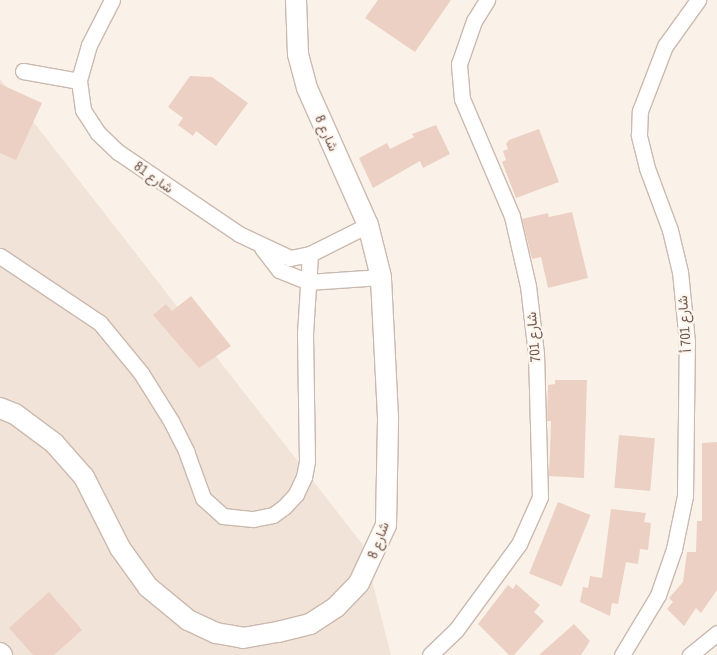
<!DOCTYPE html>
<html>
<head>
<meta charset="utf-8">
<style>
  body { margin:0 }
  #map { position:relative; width:717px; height:655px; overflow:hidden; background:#faf2e8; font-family:"Archivo Narrow",Vazirmatn,sans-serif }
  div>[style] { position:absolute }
  .residential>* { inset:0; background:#f1e3d7 }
  .building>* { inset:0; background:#ecd0c3; transform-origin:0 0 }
  .roads { filter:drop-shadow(1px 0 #cbb9af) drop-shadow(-1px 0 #cbb9af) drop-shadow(0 1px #cbb9af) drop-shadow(0 -1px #cbb9af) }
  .minor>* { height:15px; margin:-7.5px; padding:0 7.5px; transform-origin:7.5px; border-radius:7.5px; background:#fff }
  .tertiary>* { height:20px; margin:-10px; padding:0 10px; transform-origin:10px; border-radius:10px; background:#fff }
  span { translate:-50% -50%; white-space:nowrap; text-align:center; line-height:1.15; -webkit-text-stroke:4.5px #fdf6ee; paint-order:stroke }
  .street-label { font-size:14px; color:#71594f }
</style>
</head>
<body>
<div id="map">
  <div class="residential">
    <div style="clip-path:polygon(0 79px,363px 545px,391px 655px,0 655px)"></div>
  </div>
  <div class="building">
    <div style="clip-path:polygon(378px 0,451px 0,415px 52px,365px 18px)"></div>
    <div style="clip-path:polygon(190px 76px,212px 77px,248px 103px,216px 146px,196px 131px,193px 136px,178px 125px,183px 118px,168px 107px)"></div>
    <div style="clip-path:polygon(0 84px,42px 103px,16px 160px,0 153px)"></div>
    <div style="clip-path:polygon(436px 125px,450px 154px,423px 168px,420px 161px,373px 188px,359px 158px,387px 143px,390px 149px,414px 137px,412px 134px)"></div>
    <div style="clip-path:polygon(539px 129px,559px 182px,516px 198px,502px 162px,506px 160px,503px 151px,508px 149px,506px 144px,509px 140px)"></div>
    <div style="clip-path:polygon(572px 212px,588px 278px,548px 288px,541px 257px,532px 259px,522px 219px,548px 213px,549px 217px)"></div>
    <div style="clip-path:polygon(191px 296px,231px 346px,199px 368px,153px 315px,166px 304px,172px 311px)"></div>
    <div style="clip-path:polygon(555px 380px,587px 380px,584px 478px,549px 476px,551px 421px,547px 421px,548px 385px,555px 384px)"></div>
    <div style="left:619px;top:435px;width:36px;height:53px;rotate:5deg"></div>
    <div style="clip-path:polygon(717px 442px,717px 590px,701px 613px,696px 608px,684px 626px,667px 609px,673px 602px,669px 598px,683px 582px,687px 552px,696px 552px,697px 521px,702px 521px,702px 443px)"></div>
    <div style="left:558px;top:502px;width:35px;height:77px;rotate:22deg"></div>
    <div style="clip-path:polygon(611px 509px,646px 513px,644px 522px,651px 523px,648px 550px,640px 549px,638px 564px,626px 562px,618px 604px,612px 603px,610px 616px,580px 602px,583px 587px,588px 588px,590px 576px,602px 578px)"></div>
    <div style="clip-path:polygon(516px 584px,540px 605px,534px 612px,544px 621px,514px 655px,509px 655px,478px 624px,508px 585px,513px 589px)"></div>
    <div style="clip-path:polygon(49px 592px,82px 630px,54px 655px,33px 655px,9px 628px)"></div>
    <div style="clip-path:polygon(574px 624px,590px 641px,581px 655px,539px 655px)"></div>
  </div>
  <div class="roads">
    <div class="minor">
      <div style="left:112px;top:0;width:51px;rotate:117.1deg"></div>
      <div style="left:89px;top:45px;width:37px;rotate:106deg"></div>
      <div style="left:79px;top:81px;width:29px;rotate:82deg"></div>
      <div style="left:83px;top:110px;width:27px;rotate:57deg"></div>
      <div style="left:98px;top:133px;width:28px;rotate:44deg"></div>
      <div style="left:118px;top:152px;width:146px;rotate:34.1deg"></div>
      <div style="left:239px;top:234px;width:56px;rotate:25.2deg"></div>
      <div style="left:290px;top:258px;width:20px;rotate:-11deg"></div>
      <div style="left:310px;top:254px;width:65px;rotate:-26.6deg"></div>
      <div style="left:23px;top:71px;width:57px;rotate:10.1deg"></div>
      <div style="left:262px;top:248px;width:28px;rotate:52deg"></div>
      <div style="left:279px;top:270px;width:31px;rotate:22deg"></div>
      <div style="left:308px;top:282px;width:73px;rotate:-3.9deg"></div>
      <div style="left:0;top:256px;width:120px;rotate:33.8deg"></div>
      <div style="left:100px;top:323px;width:65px;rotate:50.6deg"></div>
      <div style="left:141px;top:373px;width:57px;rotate:58deg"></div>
      <div style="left:171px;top:421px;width:34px;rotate:63deg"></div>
      <div style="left:186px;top:451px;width:50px;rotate:70.1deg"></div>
      <div style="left:203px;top:498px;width:27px;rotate:42deg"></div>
      <div style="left:223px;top:516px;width:30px;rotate:6deg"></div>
      <div style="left:253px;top:519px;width:20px;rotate:-11deg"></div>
      <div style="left:273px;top:515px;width:14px;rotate:-36deg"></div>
      <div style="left:284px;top:507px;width:18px;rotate:-47deg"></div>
      <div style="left:296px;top:494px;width:19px;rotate:-65deg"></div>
      <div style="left:304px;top:477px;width:16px;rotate:-79deg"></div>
      <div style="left:307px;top:461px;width:127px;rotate:-90.9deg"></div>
      <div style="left:305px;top:334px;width:80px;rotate:-86.4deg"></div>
      <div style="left:430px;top:655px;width:36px;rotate:-44deg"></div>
      <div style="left:456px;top:630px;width:107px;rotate:-53.8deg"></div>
      <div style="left:519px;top:544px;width:51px;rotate:-65.9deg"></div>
      <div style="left:540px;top:497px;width:143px;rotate:-91.6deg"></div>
      <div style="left:536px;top:354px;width:68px;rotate:-96.7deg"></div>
      <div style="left:528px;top:286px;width:72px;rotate:-102.9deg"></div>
      <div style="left:512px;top:216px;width:127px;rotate:-113.1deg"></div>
      <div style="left:462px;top:99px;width:35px;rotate:-95deg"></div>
      <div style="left:459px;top:64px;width:46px;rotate:-70.8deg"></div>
      <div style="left:474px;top:21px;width:25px;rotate:-58deg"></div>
      <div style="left:622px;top:655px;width:70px;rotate:-59deg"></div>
      <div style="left:658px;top:595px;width:49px;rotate:-70.8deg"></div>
      <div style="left:674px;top:549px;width:54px;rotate:-78.3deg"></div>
      <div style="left:685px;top:496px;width:154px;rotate:-89.3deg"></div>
      <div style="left:687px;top:342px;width:70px;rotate:-95.7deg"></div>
      <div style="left:680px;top:272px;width:43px;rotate:-103.4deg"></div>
      <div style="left:670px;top:230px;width:66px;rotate:-110.4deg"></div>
      <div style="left:647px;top:168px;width:34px;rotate:-104deg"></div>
      <div style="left:639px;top:135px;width:24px;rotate:-88deg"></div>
      <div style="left:640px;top:111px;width:70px;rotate:-69deg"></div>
      <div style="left:665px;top:46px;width:57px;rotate:-54.3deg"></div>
      <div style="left:690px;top:655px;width:35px;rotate:-39deg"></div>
    </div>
    <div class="tertiary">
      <div style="left:0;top:408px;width:16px;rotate:22deg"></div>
      <div style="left:15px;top:414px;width:49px;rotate:36.6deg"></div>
      <div style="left:54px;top:443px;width:45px;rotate:48.6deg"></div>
      <div style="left:84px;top:477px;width:80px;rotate:63.1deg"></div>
      <div style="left:120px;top:548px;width:48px;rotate:54.3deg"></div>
      <div style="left:148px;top:587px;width:52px;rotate:39.5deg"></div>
      <div style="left:188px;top:620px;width:31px;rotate:25deg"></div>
      <div style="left:216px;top:633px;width:27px;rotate:10deg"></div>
      <div style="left:243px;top:638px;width:36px;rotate:-10deg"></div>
      <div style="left:278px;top:632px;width:33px;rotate:-14deg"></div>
      <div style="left:310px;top:624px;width:31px;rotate:-33deg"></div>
      <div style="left:336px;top:607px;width:33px;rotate:-46deg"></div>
      <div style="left:359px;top:583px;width:64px;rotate:-65deg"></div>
      <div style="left:386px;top:525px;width:108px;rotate:-88.9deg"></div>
      <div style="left:388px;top:417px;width:140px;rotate:-92.9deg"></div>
      <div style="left:381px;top:277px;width:54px;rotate:-104deg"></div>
      <div style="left:368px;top:225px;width:150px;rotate:-114deg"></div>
      <div style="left:307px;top:88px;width:35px;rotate:-105deg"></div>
      <div style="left:298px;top:54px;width:54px;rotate:-92.1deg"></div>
      <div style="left:0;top:653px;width:3px;rotate:45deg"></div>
    </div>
  </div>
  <div class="street-label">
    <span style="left:327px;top:133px;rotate:66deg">شارع 8</span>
    <span style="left:154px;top:177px;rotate:35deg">شارع 81</span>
    <span style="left:684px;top:324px;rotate:-94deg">شارع 701 أ</span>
    <span style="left:533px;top:337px;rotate:-95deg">شارع 701</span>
    <span style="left:378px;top:540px;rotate:-70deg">شارع 8</span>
  </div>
</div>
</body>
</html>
